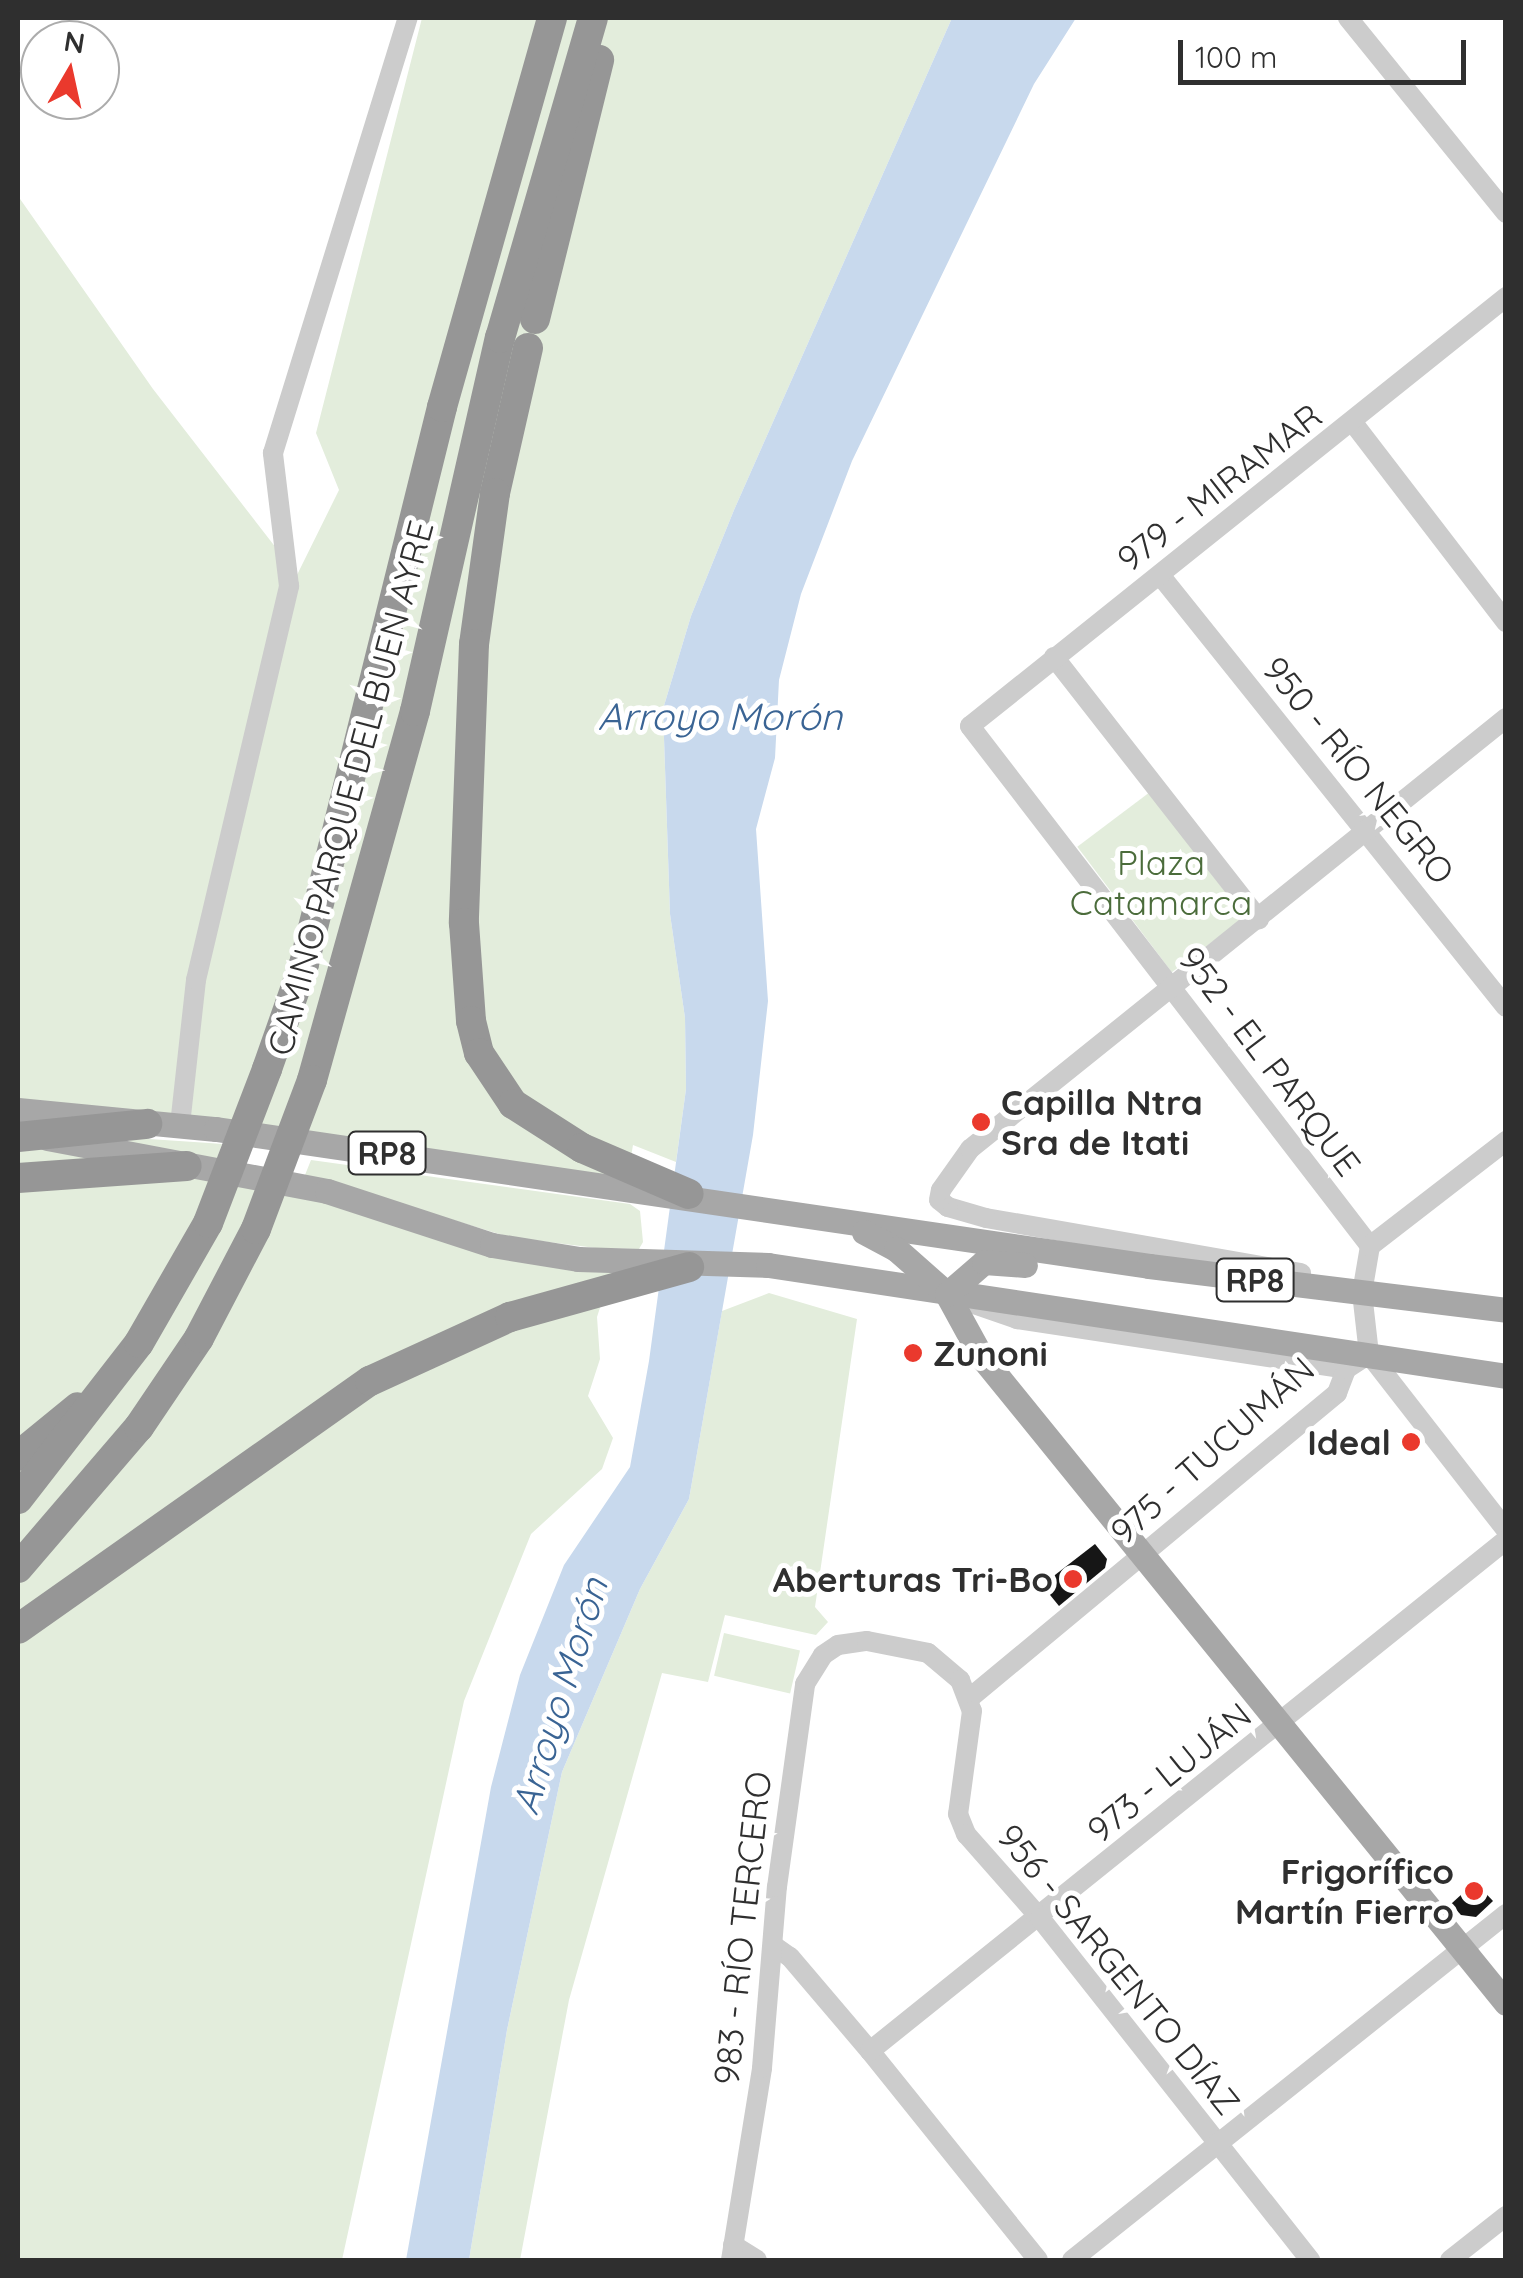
<!DOCTYPE html>
<html>
<head>
<meta charset="utf-8">
<style>
  body { margin:0 }
  #map { position:relative; width:1523px; height:2278px; overflow:hidden; background:#fff; font-family:Quicksand,sans-serif }
  div>[style] { position:absolute }
  .green>* { inset:0; background:#e3eddc; transform-origin:0 0 }
  .water>* { inset:0; background:#c8d9ed }
  .building>* { inset:0; background:#161616 }
  .minor>* { height:20px; margin:-10px; padding:0 10px; transform-origin:10px; border-radius:10px; background:#ccc }
  .major>* { height:25px; margin:-12.5px; padding:0 12.5px; transform-origin:12.5px; border-radius:12.5px; background:#a7a7a7 }
  .highway>* { height:30px; margin:-15px; padding:0 15px; transform-origin:15px; border-radius:15px; background:#969696 }
  .highway-bridge>* { height:30px; margin:-15px; padding:0 15px; transform-origin:15px; border-radius:15px; background:#969696 }
  .dots>* { width:28px; height:28px; translate:-50% -50%; box-sizing:border-box; border:5px solid #fff; border-radius:50% }
  span { translate:-50% -50%; white-space:nowrap; text-align:center; line-height:1.15; -webkit-text-stroke:10px #fff; paint-order:stroke }
  .shield-label span { padding:2px 8px; background:#fff; border:2px solid; border-radius:8px; -webkit-text-stroke-width:0 }
  .shield-label { font-size:32px; color:#2f2f2f; font-weight:700 }
  .street-label { font-size:35px; color:#2f2f2f }
  .park-label { font-size:35px; color:#4b6c3b }
  .poi-label { font-size:35px; color:#2f2f2f; font-weight:700 }
  .left { translate:0 -50%; text-align:left }
  .right { translate:-100% -50%; text-align:right }
  .water-label { font-size:38px; color:#3a6494; font-style:italic }
  .frame { position:absolute; inset:0; border:20px solid #2f2f2f; pointer-events:none }
  .north { position:absolute; left:20px; top:20px; width:100px; height:100px; box-sizing:border-box; background:#fff; border:2px solid #acacac; border-radius:50%; rotate:9deg; font-size:28px; font-weight:700; line-height:40px; text-align:center; color:#2f2f2f }
  .north::after { content:''; display:block; margin:auto; width:35px; height:45px; background:#ea392d; clip-path:polygon(50% 0,100% 100%,50% 72%,0 100%) }
  .scale { position:absolute; left:1178px; top:40px; width:288px; height:45px; box-sizing:border-box; border:5px solid #2f2f2f; border-top:0; padding-left:12px; font-size:30px; line-height:35px; white-space:nowrap; color:#2f2f2f; -webkit-text-stroke:8px #fff; paint-order:stroke }
</style>
</head>
<body>
<div id="map">
  <div class="green">
    <div style="clip-path:polygon(422px 18px,952px 18px,734px 510px,691px 616px,663px 709px,670px 914px,685px 1018px,686px 1089px,676px 1162px,633px 1145px,626px 1187px,18px 1110px,18px 196px,153px 389px,297px 575px,339px 490px,316px 433px)"></div>
    <div style="left:1150px;top:792px;width:157px;height:91px;rotate:53deg"></div>
    <div style="clip-path:polygon(18px 1132px,442px 1230px,615px 1261px,597px 1317px,600px 1359px,588px 1396px,613px 1438px,602px 1469px,531px 1534px,464px 1701px,342px 2260px,18px 2260px)"></div>
    <div style="clip-path:polygon(134px 1138px,209px 1143px,222px 1144px,216px 1161px,128px 1142px)"></div>
    <div style="clip-path:polygon(311px 1160px,630px 1204px,640px 1211px,643px 1242px,639px 1249px,596px 1248px,509px 1237px,305px 1175px)"></div>
    <div style="clip-path:polygon(769px 1293px,857px 1319px,815px 1607px,828px 1622px,816px 1635px,725px 1615px,708px 1682px,662px 1673px,569px 2000px,520px 2260px,469px 2260px,507px 2030px,562px 1772px,640px 1589px,689px 1499px,722px 1311px)"></div>
    <div style="left:724px;top:1633px;width:78px;height:44px;rotate:13deg"></div>
  </div>
  <div class="water">
    <div style="clip-path:polygon(952px 18px,1076px 18px,1034px 84px,852px 461px,801px 594px,779px 680px,775px 758px,756px 829px,768px 1001px,753px 1135px,689px 1499px,640px 1589px,562px 1772px,507px 2030px,469px 2260px,406px 2260px,491px 1787px,520px 1675px,564px 1565px,630px 1467px,649px 1361px,686px 1089px,685px 1018px,670px 914px,663px 709px,691px 616px,734px 510px)"></div>
  </div>
  <div class="building">
    <div style="clip-path:polygon(1095px 1544px,1107px 1559px,1105px 1568px,1059px 1606px,1042px 1585px)"></div>
    <div style="clip-path:polygon(1475px 1882px,1493px 1901px,1476px 1917px,1461px 1915px,1451px 1904px)"></div>
  </div>
  <div class="minor">
    <div style="left:1348px;top:18px;width:251px;rotate:51deg"></div>
    <div style="left:1354px;top:424px;width:250px;rotate:52.5deg"></div>
    <div style="left:1160px;top:575px;width:553px;rotate:51.31deg"></div>
    <div style="left:1054px;top:657px;width:333px;rotate:52deg"></div>
    <div style="left:180px;top:1125px;width:146px;rotate:-83.7deg"></div>
    <div style="left:196px;top:980px;width:405px;rotate:-76.7deg"></div>
    <div style="left:289px;top:586px;width:134px;rotate:-96.9deg"></div>
    <div style="left:273px;top:453px;width:455px;rotate:-72.8deg"></div>
    <div style="left:1370px;top:1246px;width:656px;rotate:-127.57deg"></div>
    <div style="left:970px;top:726px;width:687px;rotate:-38.67deg"></div>
    <div style="left:1301px;top:1273px;width:320px;rotate:-170.1deg"></div>
    <div style="left:986px;top:1218px;width:40px;rotate:-164deg"></div>
    <div style="left:948px;top:1207px;width:11px;rotate:-142deg"></div>
    <div style="left:939px;top:1200px;width:10px;rotate:-79deg"></div>
    <div style="left:941px;top:1190px;width:50px;rotate:-54.7deg"></div>
    <div style="left:970px;top:1149px;width:688px;rotate:-38.8deg"></div>
    <div style="left:974px;top:1304px;width:46px;rotate:19.2deg"></div>
    <div style="left:1017px;top:1319px;width:333px;rotate:8.6deg"></div>
    <div style="left:1369px;top:1354px;width:61px;rotate:-96.5deg"></div>
    <div style="left:1362px;top:1293px;width:48px;rotate:-80.3deg"></div>
    <div style="left:1370px;top:1246px;width:172px;rotate:-37.7deg"></div>
    <div style="left:1369px;top:1354px;width:223px;rotate:52.1deg"></div>
    <div style="left:971px;top:1697px;width:476px;rotate:-39.7deg"></div>
    <div style="left:1337px;top:1393px;width:26px;rotate:-69deg"></div>
    <div style="left:1346px;top:1369px;width:27px;rotate:-33deg"></div>
    <div style="left:774px;top:1946px;width:19px;rotate:35deg"></div>
    <div style="left:790px;top:1957px;width:123px;rotate:49.6deg"></div>
    <div style="left:870px;top:2051px;width:268px;rotate:51.2deg"></div>
    <div style="left:870px;top:2051px;width:816px;rotate:-38.78deg"></div>
    <div style="left:733px;top:2245px;width:28px;rotate:32deg"></div>
    <div style="left:731px;top:2260px;width:194px;rotate:-80.8deg"></div>
    <div style="left:762px;top:2068px;width:182px;rotate:-85.3deg"></div>
    <div style="left:777px;top:1887px;width:205px;rotate:-82.1deg"></div>
    <div style="left:805px;top:1684px;width:34px;rotate:-58deg"></div>
    <div style="left:823px;top:1655px;width:18px;rotate:-34deg"></div>
    <div style="left:838px;top:1645px;width:29px;rotate:-8deg"></div>
    <div style="left:867px;top:1641px;width:62px;rotate:11.1deg"></div>
    <div style="left:928px;top:1653px;width:42px;rotate:40.2deg"></div>
    <div style="left:960px;top:1680px;width:33px;rotate:69deg"></div>
    <div style="left:972px;top:1711px;width:104px;rotate:97.7deg"></div>
    <div style="left:958px;top:1814px;width:22px;rotate:68deg"></div>
    <div style="left:966px;top:1834px;width:112px;rotate:48.6deg"></div>
    <div style="left:1040px;top:1918px;width:436px;rotate:51.7deg"></div>
    <div style="left:1072px;top:2260px;width:555px;rotate:-38.56deg"></div>
    <div style="left:1450px;top:2260px;width:71px;rotate:-38.2deg"></div>
  </div>
  <div class="major">
    <div style="left:18px;top:1110px;width:199px;rotate:5.5deg"></div>
    <div style="left:216px;top:1129px;width:943px;rotate:8.35deg"></div>
    <div style="left:1149px;top:1266px;width:360px;rotate:7deg"></div>
    <div style="left:47px;top:1138px;width:285px;rotate:10.7deg"></div>
    <div style="left:327px;top:1191px;width:174px;rotate:18.1deg"></div>
    <div style="left:492px;top:1245px;width:87px;rotate:9.2deg"></div>
    <div style="left:578px;top:1259px;width:190px;rotate:1.8deg"></div>
    <div style="left:768px;top:1265px;width:746px;rotate:8.55deg"></div>
    <div style="left:864px;top:1232px;width:36px;rotate:28deg"></div>
    <div style="left:896px;top:1249px;width:68px;rotate:41.4deg"></div>
    <div style="left:947px;top:1294px;width:71px;rotate:61.3deg"></div>
    <div style="left:981px;top:1356px;width:833px;rotate:50.94deg"></div>
    <div style="left:947px;top:1294px;width:49px;rotate:-40.9deg"></div>
    <div style="left:984px;top:1262px;width:41px;rotate:4.2deg"></div>
  </div>
  <div class="highway">
    <div style="left:535px;top:319px;width:267px;rotate:-76.1deg"></div>
    <div style="left:528px;top:348px;width:149px;rotate:102.8deg"></div>
    <div style="left:495px;top:493px;width:152px;rotate:97.9deg"></div>
    <div style="left:474px;top:644px;width:279px;rotate:92.1deg"></div>
    <div style="left:464px;top:923px;width:98px;rotate:85.9deg"></div>
    <div style="left:471px;top:1021px;width:33px;rotate:76deg"></div>
    <div style="left:479px;top:1053px;width:61px;rotate:56.3deg"></div>
    <div style="left:513px;top:1104px;width:82px;rotate:32.5deg"></div>
    <div style="left:582px;top:1148px;width:116px;rotate:23.3deg"></div>
    <div style="left:267px;top:1069px;width:111px;rotate:-70.6deg"></div>
    <div style="left:304px;top:964px;width:574px;rotate:-76.08deg"></div>
    <div style="left:442px;top:407px;width:404px;rotate:-74.2deg"></div>
    <div style="left:312px;top:1080px;width:383px;rotate:-74.4deg"></div>
    <div style="left:415px;top:711px;width:383px;rotate:-77.2deg"></div>
    <div style="left:500px;top:338px;width:333px;rotate:-73.8deg"></div>
    <div style="left:18px;top:1137px;width:130px;rotate:-5.8deg"></div>
    <div style="left:18px;top:1178px;width:169px;rotate:-4.1deg"></div>
    <div style="left:18px;top:1456px;width:77px;rotate:-39.2deg"></div>
    <div style="left:18px;top:1499px;width:197px;rotate:-52.2deg"></div>
    <div style="left:139px;top:1343px;width:138px;rotate:-60.1deg"></div>
    <div style="left:18px;top:1568px;width:186px;rotate:-49.4deg"></div>
    <div style="left:139px;top:1427px;width:107px;rotate:-56deg"></div>
    <div style="left:199px;top:1338px;width:123px;rotate:-62.4deg"></div>
    <div style="left:18px;top:1629px;width:431px;rotate:-35.2deg"></div>
    <div style="left:370px;top:1381px;width:154px;rotate:-24.6deg"></div>
    <div style="left:510px;top:1317px;width:186px;rotate:-15.6deg"></div>
  </div>
  <div class="highway-bridge">
    <div style="left:208px;top:1223px;width:165px;rotate:-69deg"></div>
    <div style="left:256px;top:1229px;width:159px;rotate:-69.4deg"></div>
  </div>
  <div class="dots">
    <div style="left:981px;top:1122px;background:#ea392d"></div>
    <div style="left:913px;top:1353px;background:#ea392d"></div>
    <div style="left:1411px;top:1442px;background:#ea392d"></div>
    <div style="left:1073px;top:1579px;background:#ea392d"></div>
    <div style="left:1474px;top:1891px;background:#ea392d"></div>
  </div>
  <div class="shield-label">
    <span style="left:387px;top:1153px">RP8</span>
    <span style="left:1255px;top:1280px">RP8</span>
  </div>
  <div class="street-label">
    <span style="left:1219px;top:487px;rotate:-38deg">979 - MIRAMAR</span>
    <span style="left:1359px;top:770px;rotate:51deg">950 - RÍO NEGRO</span>
    <span style="left:350px;top:788px;rotate:-75deg">CAMINO PARQUE DEL BUEN AYRE</span>
    <span style="left:1270px;top:1061px;rotate:53deg">952 - EL PARQUE</span>
    <span style="left:1212px;top:1450px;rotate:-42deg">975 - TUCUMÁN</span>
    <span style="left:1169px;top:1772px;rotate:-39deg">973 - LUJÁN</span>
    <span style="left:742px;top:1928px;rotate:-84deg">983 - RÍO TERCERO</span>
    <span style="left:1119px;top:1969px;rotate:51deg">956 - SARGENTO DÍAZ</span>
  </div>
  <div class="park-label">
    <span style="left:1161px;top:882px">Plaza<br>Catamarca</span>
  </div>
  <div class="poi-label">
    <span class="left" style="left:1001px;top:1122px">Capilla Ntra<br>Sra de Itati</span>
    <span class="left" style="left:933px;top:1353px">Zunoni</span>
    <span class="right" style="left:1391px;top:1442px">Ideal</span>
    <span class="right" style="left:1053px;top:1579px">Aberturas Tri-Bo</span>
    <span class="right" style="left:1454px;top:1891px">Frigorífico<br>Martín Fierro</span>
  </div>
  <div class="water-label">
    <span style="left:720px;top:717px">Arroyo Morón</span>
    <span style="left:560px;top:1696px;rotate:-73deg">Arroyo Morón</span>
  </div>
  <div class="frame"></div>
  <div class="north">N</div>
  <div class="scale">100 m</div>
</div>
</body>
</html>
